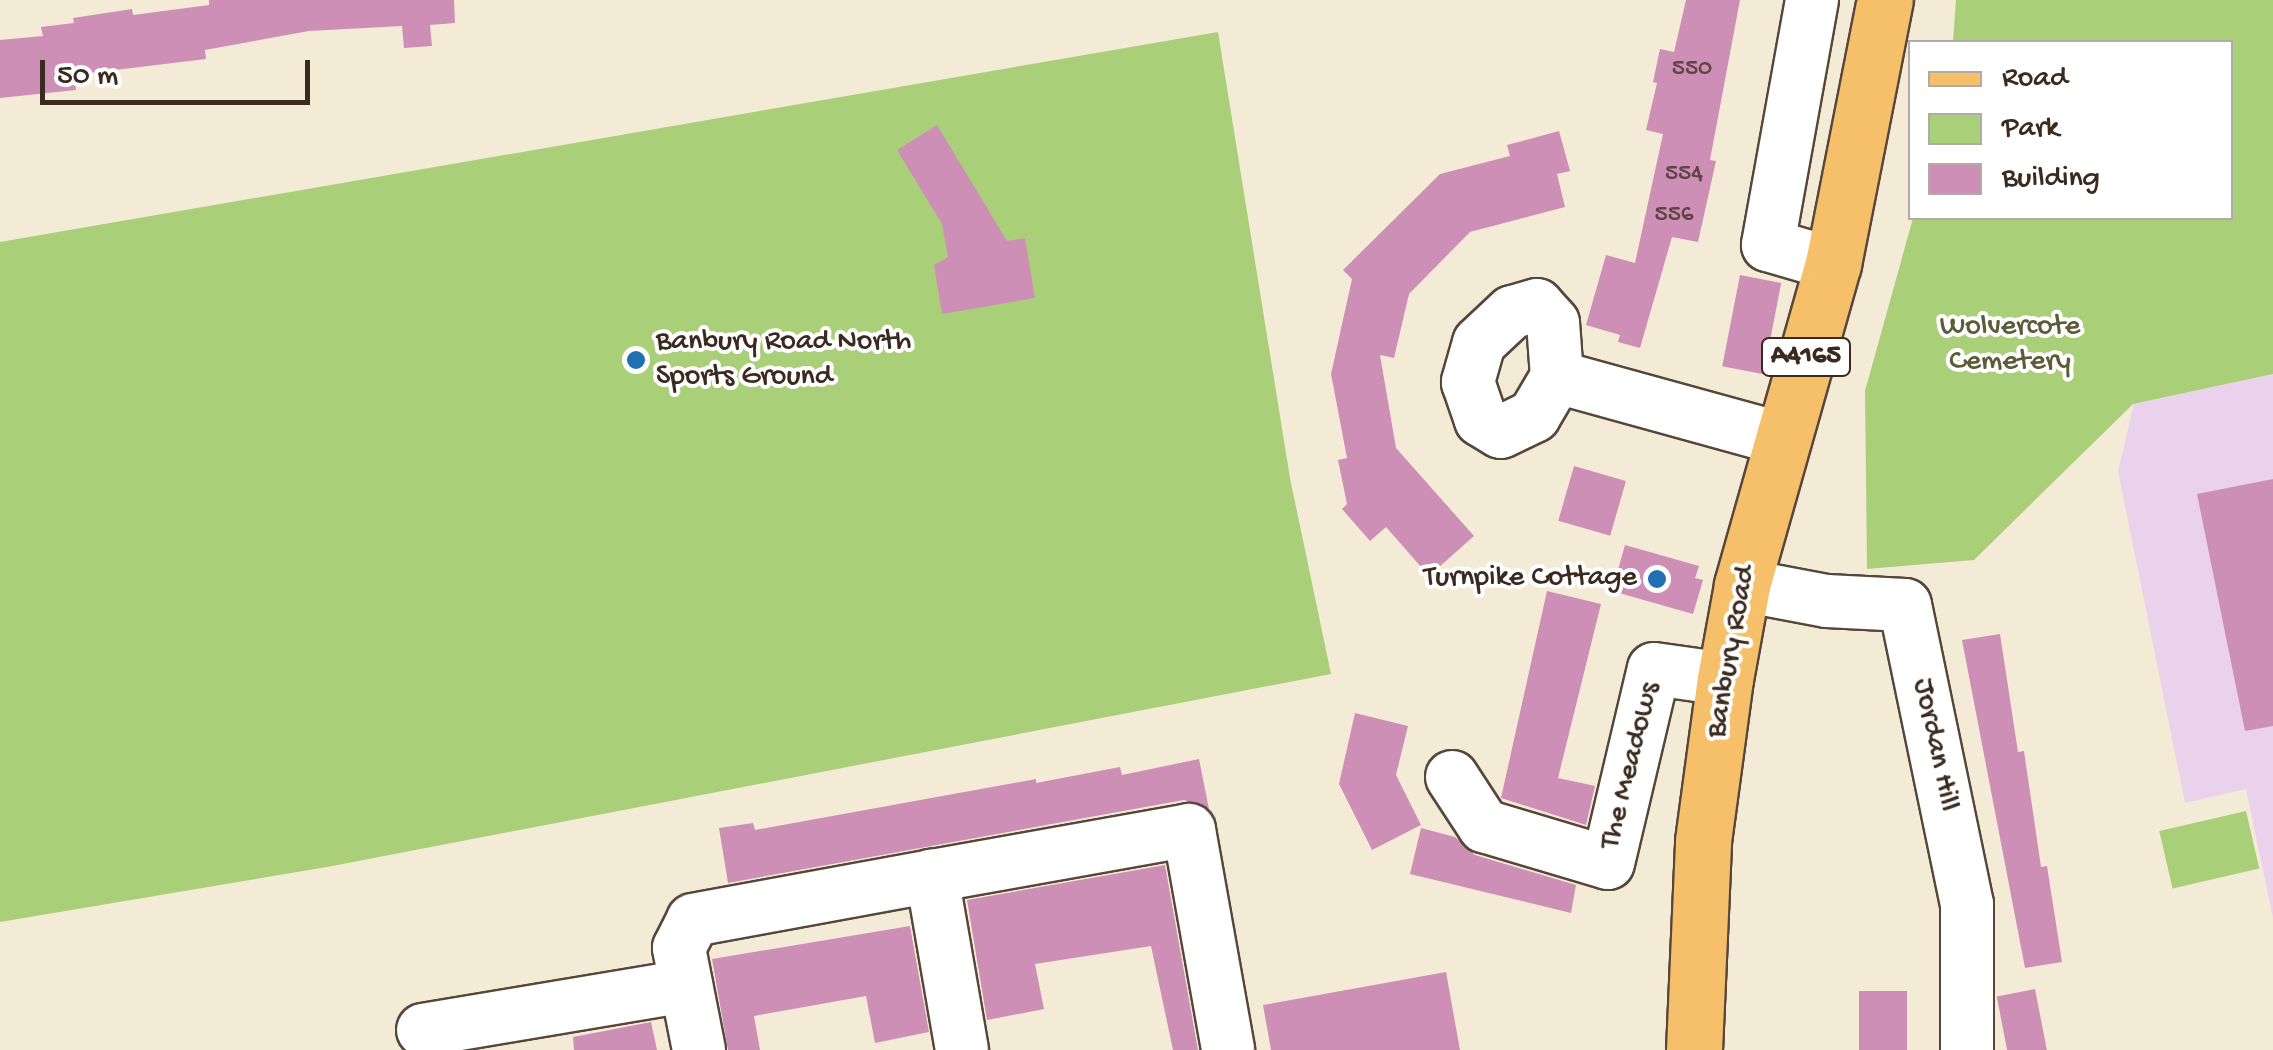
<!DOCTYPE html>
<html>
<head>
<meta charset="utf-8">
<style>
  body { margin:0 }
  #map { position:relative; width:2273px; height:1050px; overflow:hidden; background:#f4ebd6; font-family:"Gochi Hand",sans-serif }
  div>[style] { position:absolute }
  .built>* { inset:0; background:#ead1ec }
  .green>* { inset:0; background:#aacf79; transform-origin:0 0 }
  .building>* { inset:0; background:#ce8fb7; transform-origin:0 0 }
  .roads { filter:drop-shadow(2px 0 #57473a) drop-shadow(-2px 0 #57473a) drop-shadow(0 2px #57473a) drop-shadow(0 -2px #57473a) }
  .minor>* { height:52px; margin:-26px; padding:0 26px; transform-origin:26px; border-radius:26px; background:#fff }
  .major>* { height:55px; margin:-27.5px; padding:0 27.5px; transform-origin:27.5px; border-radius:27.5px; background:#f6c06b }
  .dots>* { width:28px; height:28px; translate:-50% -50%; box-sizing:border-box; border:5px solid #fff; border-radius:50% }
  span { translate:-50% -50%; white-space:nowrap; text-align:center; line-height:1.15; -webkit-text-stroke:8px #fff; paint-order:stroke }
  .number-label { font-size:25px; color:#604344 }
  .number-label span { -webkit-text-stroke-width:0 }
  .shield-label span { padding:2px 8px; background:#fff; border:2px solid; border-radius:8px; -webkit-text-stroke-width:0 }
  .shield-label { font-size:28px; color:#3b2a1e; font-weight:700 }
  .park-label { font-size:30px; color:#5c5c39 }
  .poi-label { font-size:30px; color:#3b2a1e }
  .left { translate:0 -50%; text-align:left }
  .right { translate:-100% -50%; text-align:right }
  .street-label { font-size:30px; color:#3b2a1e }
  .legend { position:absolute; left:1908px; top:40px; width:325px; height:180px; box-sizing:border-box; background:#fff; border:2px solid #b1aaa5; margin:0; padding:12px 18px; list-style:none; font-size:30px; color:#3b2a1e }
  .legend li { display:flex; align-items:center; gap:20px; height:50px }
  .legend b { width:50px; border:2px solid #b1aaa5 }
  .scale { position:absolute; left:40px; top:60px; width:270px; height:45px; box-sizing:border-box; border:5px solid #3b2a1e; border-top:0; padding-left:12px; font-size:30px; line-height:35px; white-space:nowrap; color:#3b2a1e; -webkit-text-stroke:8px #fff; paint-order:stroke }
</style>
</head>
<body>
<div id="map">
  <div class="built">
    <div style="clip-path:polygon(2273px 374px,2273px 918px,2246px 789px,2185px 803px,2118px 471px,2134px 404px)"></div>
  </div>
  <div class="green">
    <div style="clip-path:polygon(1956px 0,2273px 0,2273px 374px,2133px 404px,1974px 560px,1867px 569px,1865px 391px,1913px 218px,2230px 218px,2230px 42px,1953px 42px)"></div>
    <div style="clip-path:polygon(1218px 32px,1290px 478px,1331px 674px,327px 867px,0 922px,0 242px)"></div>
    <div style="left:2246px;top:811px;width:59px;height:89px;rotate:77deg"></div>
  </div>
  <div class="building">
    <div style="clip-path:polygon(209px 0,454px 0,455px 23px,430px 25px,432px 46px,404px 48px,402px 26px,309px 31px,205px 50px,206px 59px,74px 75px,76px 90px,0 98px,0 40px,43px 36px,41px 27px,74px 23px,73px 18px,132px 9px,133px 15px,209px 5px)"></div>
    <div style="clip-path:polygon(1686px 0,1740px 0,1710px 160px,1716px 161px,1698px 242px,1672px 237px,1640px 348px,1618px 342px,1620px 335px,1586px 325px,1606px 255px,1635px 263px,1663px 134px,1646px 130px,1657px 83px,1653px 82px,1660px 49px,1674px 52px)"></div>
    <div style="clip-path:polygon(937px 125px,1007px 241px,1025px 238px,1035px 298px,942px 314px,934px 265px,948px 257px,942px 224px,897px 150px)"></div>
    <div style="clip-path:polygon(1559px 131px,1570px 171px,1557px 174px,1565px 207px,1470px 232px,1409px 294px,1394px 358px,1380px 355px,1396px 448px,1474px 536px,1429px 576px,1386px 527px,1370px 541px,1342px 509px,1347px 504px,1338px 460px,1347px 458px,1331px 374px,1352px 279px,1343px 270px,1440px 174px,1510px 156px,1507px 145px)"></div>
    <div style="left:1740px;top:275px;width:42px;height:93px;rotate:11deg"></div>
    <div style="left:1574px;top:466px;width:54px;height:57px;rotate:16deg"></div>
    <div style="clip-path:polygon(2273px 479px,2273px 726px,2245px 731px,2197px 494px)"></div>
    <div style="clip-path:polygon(1625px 545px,1699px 566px,1695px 578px,1703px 580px,1693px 614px,1612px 591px)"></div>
    <div style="clip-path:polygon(1547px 591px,1601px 604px,1558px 778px,1595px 786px,1586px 825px,1501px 798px)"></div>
    <div style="clip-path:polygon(2000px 634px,2018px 752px,2024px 751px,2041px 867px,2047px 866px,2062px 962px,2025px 968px,1962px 640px)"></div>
    <div style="clip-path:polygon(1355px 713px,1408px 726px,1396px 775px,1421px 825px,1372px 850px,1339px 784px)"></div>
    <div style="clip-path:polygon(1199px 759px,1209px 809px,1184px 800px,728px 883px,719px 828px,753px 823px,755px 830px,1036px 779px,1036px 783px,1120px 767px,1122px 775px)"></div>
    <div style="clip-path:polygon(1421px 828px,1455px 837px,1475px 855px,1576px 885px,1571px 913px,1410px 874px)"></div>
    <div style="clip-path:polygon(1165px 865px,1198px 1050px,1173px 1050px,1151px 946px,1035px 964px,1044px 1009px,987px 1020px,967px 900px)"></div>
    <div style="clip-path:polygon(910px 926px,929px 1032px,875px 1043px,866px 996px,754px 1016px,760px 1050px,728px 1050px,712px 959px)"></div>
    <div style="clip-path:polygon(1446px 972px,1460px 1050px,1271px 1050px,1263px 1005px)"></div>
    <div style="left:2035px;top:989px;width:62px;height:39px;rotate:79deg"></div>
    <div style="left:1907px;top:991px;width:59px;height:48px;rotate:90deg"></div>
    <div style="clip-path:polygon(651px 1022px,657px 1050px,574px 1050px,573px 1037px)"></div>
  </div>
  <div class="roads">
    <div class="minor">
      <div style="left:1812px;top:0;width:249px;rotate:100.2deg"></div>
      <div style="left:1768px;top:245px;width:68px;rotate:16.3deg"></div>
      <div style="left:1557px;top:377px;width:54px;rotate:-94.2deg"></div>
      <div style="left:1553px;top:323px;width:24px;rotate:-132deg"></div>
      <div style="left:1537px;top:305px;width:26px;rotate:164deg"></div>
      <div style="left:1512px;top:312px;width:45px;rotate:136.8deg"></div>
      <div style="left:1479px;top:343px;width:41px;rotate:105.8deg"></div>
      <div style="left:1468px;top:382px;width:40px;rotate:71.1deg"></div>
      <div style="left:1481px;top:420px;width:23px;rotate:31deg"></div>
      <div style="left:1501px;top:432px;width:37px;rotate:-26deg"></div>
      <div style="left:1534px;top:416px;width:45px;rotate:-59.5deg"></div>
      <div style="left:1557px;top:377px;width:233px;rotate:15.4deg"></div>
      <div style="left:1742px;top:585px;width:86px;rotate:10.7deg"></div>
      <div style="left:1827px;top:601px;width:78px;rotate:2.9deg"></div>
      <div style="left:1905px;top:605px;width:305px;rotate:78.3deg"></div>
      <div style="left:1967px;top:904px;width:146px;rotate:90deg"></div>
      <div style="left:1452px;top:777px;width:59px;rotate:56.9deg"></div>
      <div style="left:1484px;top:826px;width:129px;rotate:16.6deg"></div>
      <div style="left:1608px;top:863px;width:199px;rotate:-76.7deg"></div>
      <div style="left:1654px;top:669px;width:72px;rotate:8deg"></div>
      <div style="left:423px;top:1030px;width:267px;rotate:-9.5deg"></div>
      <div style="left:699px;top:1050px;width:104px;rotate:-101.1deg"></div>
      <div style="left:679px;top:948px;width:31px;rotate:-63deg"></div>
      <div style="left:693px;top:920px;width:243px;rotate:-10.4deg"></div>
      <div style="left:962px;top:1050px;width:177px;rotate:-99.8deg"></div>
      <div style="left:932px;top:876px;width:261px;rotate:-10.1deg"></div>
      <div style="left:1189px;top:830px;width:223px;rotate:79.9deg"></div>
    </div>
    <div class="major">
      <div style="left:1694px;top:1050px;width:209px;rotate:-87.5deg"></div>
      <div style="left:1703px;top:841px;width:163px;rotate:-82.3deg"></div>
      <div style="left:1725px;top:679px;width:96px;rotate:-79.7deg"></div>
      <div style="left:1742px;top:585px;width:334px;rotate:-74.2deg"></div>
      <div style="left:1833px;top:264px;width:269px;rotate:-78.9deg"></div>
    </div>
  </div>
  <div class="dots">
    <div style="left:636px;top:360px;background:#1f6fb2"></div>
    <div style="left:1657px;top:579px;background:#1f6fb2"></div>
  </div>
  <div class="number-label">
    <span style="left:1692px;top:70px">550</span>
    <span style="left:1684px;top:175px">554</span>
    <span style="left:1674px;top:216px">556</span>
  </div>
  <div class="shield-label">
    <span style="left:1806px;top:357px">A4165</span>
  </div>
  <div class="park-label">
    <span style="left:2010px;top:345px">Wolvercote<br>Cemetery</span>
  </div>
  <div class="poi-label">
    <span class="left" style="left:656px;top:360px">Banbury Road North<br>Sports Ground</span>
    <span class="right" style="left:1637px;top:579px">Turnpike Cottage</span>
  </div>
  <div class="street-label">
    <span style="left:1733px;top:652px;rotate:-80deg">Banbury Road</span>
    <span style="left:1934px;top:745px;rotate:78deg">Jordan Hill</span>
    <span style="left:1632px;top:766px;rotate:-76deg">The Meadows</span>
  </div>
  <ul class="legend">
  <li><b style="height:12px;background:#f6c06b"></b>Road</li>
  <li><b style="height:28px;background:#aacf79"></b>Park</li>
  <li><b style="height:28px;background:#ce8fb7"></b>Building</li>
  </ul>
  <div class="scale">50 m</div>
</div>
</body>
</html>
